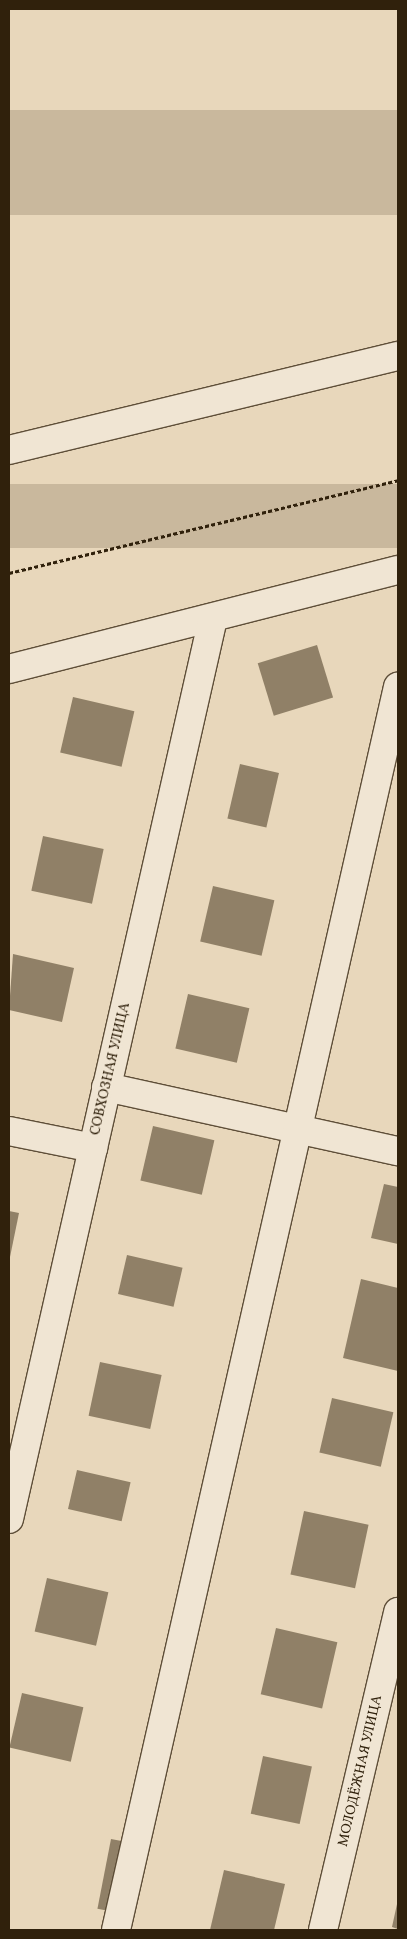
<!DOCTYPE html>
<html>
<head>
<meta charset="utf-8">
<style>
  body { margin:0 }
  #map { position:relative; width:407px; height:1939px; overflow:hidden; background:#e8d7bb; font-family:Vollkorn,serif }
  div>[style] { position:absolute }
  .green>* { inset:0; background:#c9b89d; transform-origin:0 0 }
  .building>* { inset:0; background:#908067; transform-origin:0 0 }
  .path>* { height:3px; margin-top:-1.5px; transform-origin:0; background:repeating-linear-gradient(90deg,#30210c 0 4px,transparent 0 6.5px) }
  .roads { filter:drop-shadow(1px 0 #5e4e38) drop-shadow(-1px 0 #5e4e38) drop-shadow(0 1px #5e4e38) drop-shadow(0 -1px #5e4e38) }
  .minor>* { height:28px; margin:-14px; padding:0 14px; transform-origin:14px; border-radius:14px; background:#f0e5d3 }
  span { translate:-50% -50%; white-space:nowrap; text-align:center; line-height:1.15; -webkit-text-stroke:4.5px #f0e5d3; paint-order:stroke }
  .street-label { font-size:14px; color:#30210c }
  .frame { position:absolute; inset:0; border:10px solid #30210c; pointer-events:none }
</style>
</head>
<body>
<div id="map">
  <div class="green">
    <div style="left:398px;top:110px;width:105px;height:400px;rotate:90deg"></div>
    <div style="left:398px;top:484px;width:64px;height:400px;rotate:90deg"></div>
  </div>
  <div class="building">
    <div style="left:317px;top:645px;width:55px;height:62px;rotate:73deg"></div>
    <div style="left:73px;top:697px;width:63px;height:57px;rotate:13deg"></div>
    <div style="left:240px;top:764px;width:40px;height:56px;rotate:13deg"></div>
    <div style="left:43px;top:836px;width:62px;height:56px;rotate:12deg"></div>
    <div style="left:213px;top:886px;width:63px;height:57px;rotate:13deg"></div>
    <div style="clip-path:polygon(13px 954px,74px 968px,62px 1022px,9px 1010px)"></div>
    <div style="left:188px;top:994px;width:63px;height:56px;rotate:13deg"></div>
    <div style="left:153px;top:1126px;width:63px;height:56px;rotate:13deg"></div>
    <div style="clip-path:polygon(384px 1184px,398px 1187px,398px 1244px,371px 1238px)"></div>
    <div style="clip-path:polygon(9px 1211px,19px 1213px,10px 1257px,9px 1257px)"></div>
    <div style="left:127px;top:1255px;width:57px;height:40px;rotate:13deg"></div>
    <div style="clip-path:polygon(361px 1279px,398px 1288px,398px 1371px,343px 1358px)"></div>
    <div style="left:100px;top:1362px;width:63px;height:55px;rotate:12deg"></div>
    <div style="left:332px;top:1398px;width:63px;height:56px;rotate:13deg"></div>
    <div style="left:77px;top:1470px;width:55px;height:40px;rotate:13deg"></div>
    <div style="left:304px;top:1511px;width:66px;height:65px;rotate:12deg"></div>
    <div style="left:47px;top:1578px;width:63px;height:55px;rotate:13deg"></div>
    <div style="left:276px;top:1628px;width:63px;height:68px;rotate:13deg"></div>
    <div style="left:22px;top:1693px;width:63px;height:56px;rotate:13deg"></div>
    <div style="left:263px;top:1756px;width:50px;height:59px;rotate:12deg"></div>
    <div style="left:111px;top:1839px;width:20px;height:71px;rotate:11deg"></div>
    <div style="clip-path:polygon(224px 1870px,285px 1884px,274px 1930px,210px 1930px)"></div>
    <div style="clip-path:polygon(397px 1904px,398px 1904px,398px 1929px,392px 1927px)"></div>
  </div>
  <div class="path">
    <div style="left:9px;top:573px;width:400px;rotate:-13.4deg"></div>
  </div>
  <div class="roads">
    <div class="minor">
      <div style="left:9px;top:450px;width:400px;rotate:-13.6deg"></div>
      <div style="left:9px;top:669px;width:401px;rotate:-14.3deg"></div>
      <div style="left:106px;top:1087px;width:299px;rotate:12.4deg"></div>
      <div style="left:9px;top:1131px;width:86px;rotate:11.4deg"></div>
      <div style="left:9px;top:1519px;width:924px;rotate:-77.24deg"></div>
      <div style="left:116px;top:1930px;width:1275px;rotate:-77.22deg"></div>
      <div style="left:323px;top:1930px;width:327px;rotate:-76.7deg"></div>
    </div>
  </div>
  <div class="street-label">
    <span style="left:111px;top:1069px;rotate:-77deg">СОВХОЗНАЯ УЛИЦА</span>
    <span style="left:361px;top:1771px;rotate:-77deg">МОЛОДЁЖНАЯ УЛИЦА</span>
  </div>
  <div class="frame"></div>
</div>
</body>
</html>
